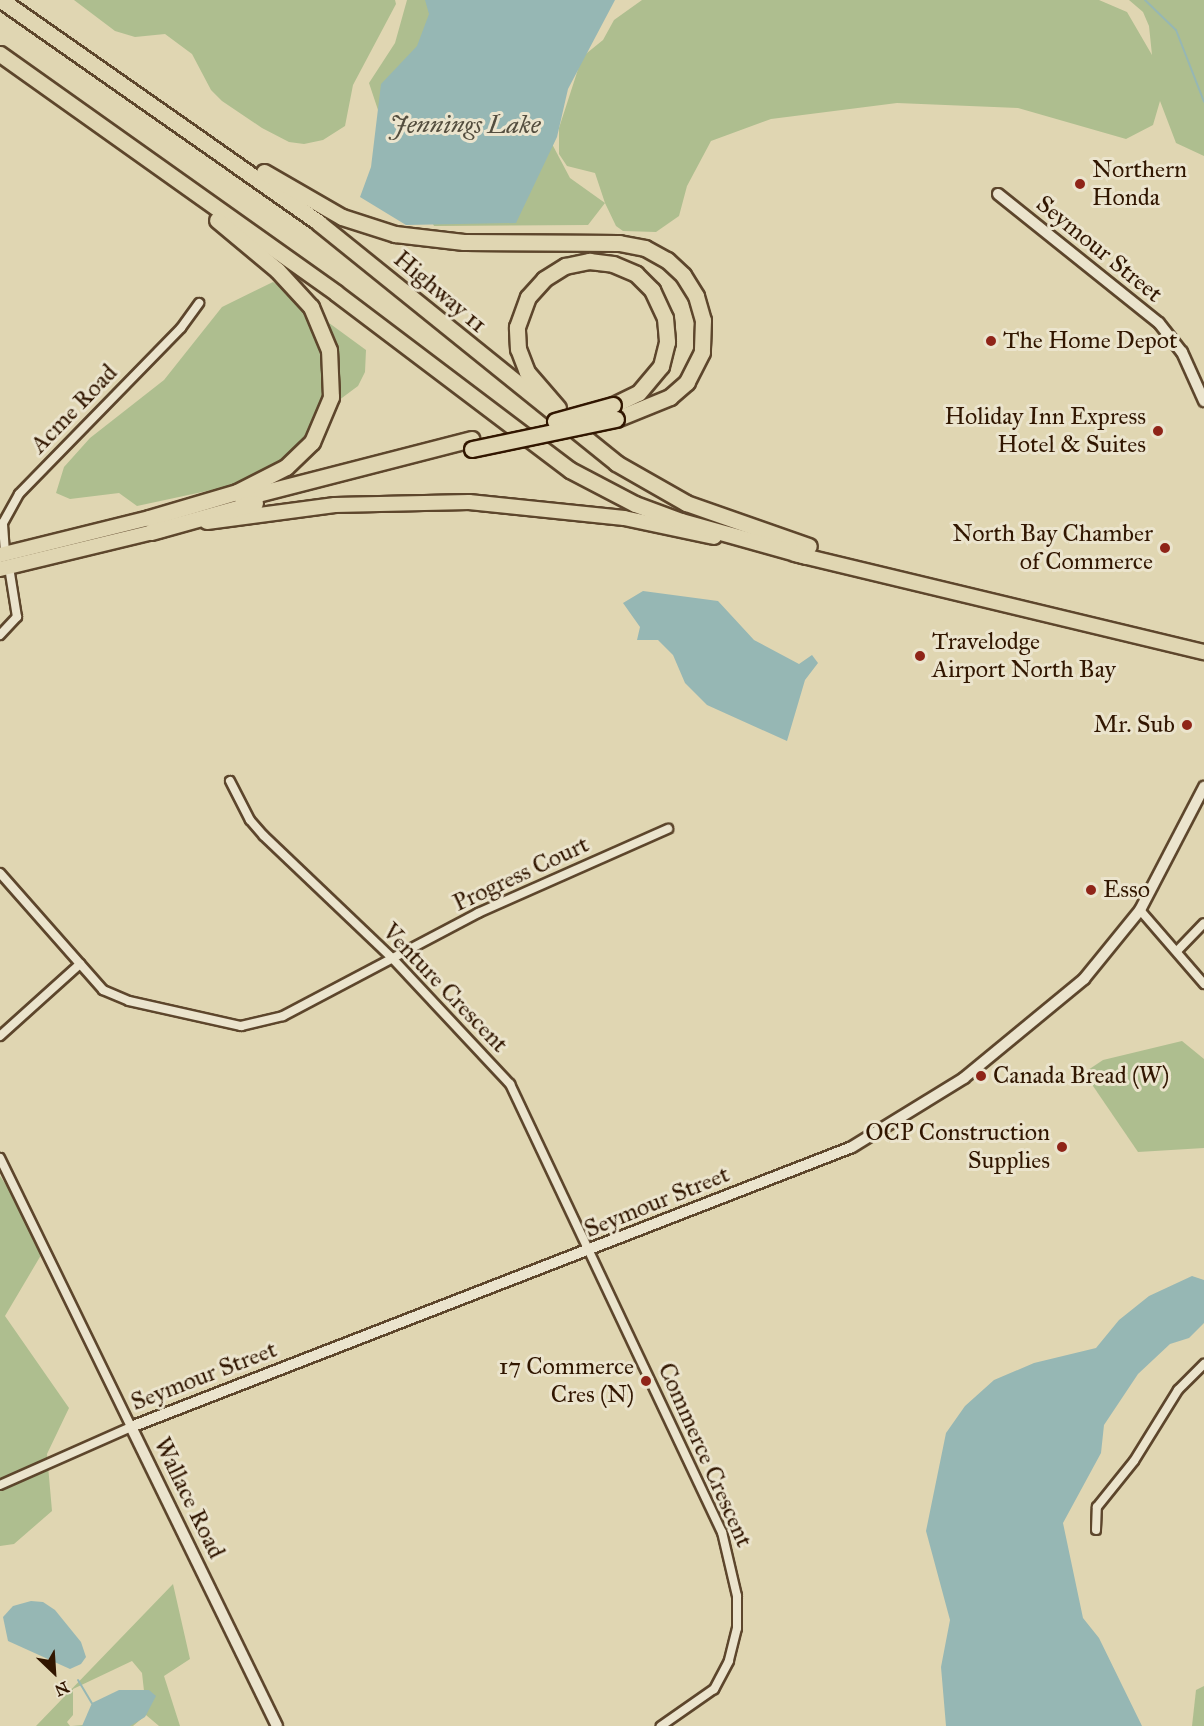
<!DOCTYPE html>
<html>
<head>
<meta charset="utf-8">
<style>
  body { margin:0 }
  #map { position:relative; width:1204px; height:1726px; overflow:hidden; background:#e0d6b2; font-family:"IM FELL Great Primer",serif }
  div>[style] { position:absolute }
  .green>* { inset:0; background:#aebe8f }
  .water>* { inset:0; background:#96b7b4 }
  .stream>* { height:2px; margin:-1px; padding:0 1px; transform-origin:1px; border-radius:1px; background:#96b7b4 }
  .roads { filter:drop-shadow(2px 0 #5d462c) drop-shadow(-2px 0 #5d462c) drop-shadow(0 2px #5d462c) drop-shadow(0 -2px #5d462c) }
  .minor>* { height:8px; margin:-4px; padding:0 4px; transform-origin:4px; border-radius:4px; background:#ebe4cd }
  .tertiary>* { height:10px; margin:-5px; padding:0 5px; transform-origin:5px; border-radius:5px; background:#ebe4cd }
  .trunk>* { height:14px; margin:-7px; padding:0 7px; transform-origin:7px; border-radius:7px; background:#e0d6b2 }
  .motorway>* { height:15px; margin:-7.5px; padding:0 7.5px; transform-origin:7.5px; border-radius:7.5px; background:#e0d6b2 }
  .bridges { filter:drop-shadow(2px 0 #311600) drop-shadow(-2px 0 #311600) drop-shadow(0 2px #311600) drop-shadow(0 -2px #311600) }
  .motorway-bridge>* { height:15px; margin:-7.5px; padding:0 7.5px; transform-origin:7.5px; border-radius:7.5px; background:#e0d6b2 }
  .dots>* { width:16px; height:16px; translate:-50% -50%; box-sizing:border-box; border:3px solid #ebe4cd; border-radius:50% }
  span { translate:-50% -50%; white-space:nowrap; text-align:center; line-height:1.15; -webkit-text-stroke:6px #ebe4cd; paint-order:stroke }
  .poi-label { font-size:24px; color:#311600 }
  .left { translate:0 -50%; text-align:left }
  .right { translate:-100% -50%; text-align:right }
  .street-label { font-size:24px; color:#311600 }
  .water-label { font-size:26px; color:#544e3f; font-style:italic }
  .north { position:absolute; left:24px; top:1642px; width:60px; height:60px; -webkit-text-stroke:4px #ebe4cd; paint-order:stroke; rotate:155deg; font-size:16px; font-weight:700; line-height:24px; text-align:center; color:#311600 }
  .north::after { content:''; display:block; margin:auto; width:21px; height:27px; background:#311600; clip-path:polygon(50% 0,100% 100%,50% 72%,0 100%) }
</style>
</head>
<body>
<div id="map">
  <div class="green">
    <div style="clip-path:polygon(74px 0,395px 0,396px 4px,353px 85px,345px 126px,323px 140px,304px 144px,289px 142px,262px 128px,222px 101px,211px 90px,192px 54px,165px 34px,135px 37px,115px 31px)"></div>
    <div style="clip-path:polygon(407px 0,495px 0,551px 142px,570px 178px,605px 203px,595px 173px,567px 166px,559px 154px,559px 128px,582px 57px,603px 40px,614px 20px,642px 0,1099px 0,1127px 12px,1152px 55px,1149px 26px,1143px 12px,1129px 0,1204px 0,1204px 156px,1176px 143px,1160px 101px,1153px 125px,1126px 139px,1018px 108px,897px 103px,771px 119px,711px 141px,687px 186px,679px 216px,656px 232px,623px 231px,616px 226px,605px 203px,588px 225px,434px 226px,383px 125px,369px 83px,395px 43px)"></div>
    <div style="clip-path:polygon(273px 282px,366px 350px,365px 372px,358px 386px,323px 412px,285px 468px,277px 476px,137px 506px,119px 493px,70px 499px,56px 493px,64px 467px,90px 438px,164px 380px,222px 307px)"></div>
    <div style="clip-path:polygon(1182px 1041px,1204px 1059px,1204px 1148px,1138px 1152px,1093px 1086px,1088px 1070px,1103px 1060px)"></div>
    <div style="clip-path:polygon(0 1176px,47px 1245px,5px 1316px,69px 1408px,47px 1454px,52px 1511px,14px 1544px,0 1546px)"></div>
    <div style="clip-path:polygon(173px 1584px,190px 1659px,164px 1676px,180px 1726px,159px 1726px,146px 1715px,133px 1726px,72px 1726px,93px 1724px,144px 1691px,142px 1673px,132px 1661px,73px 1689px,73px 1715px,67px 1722px,70px 1726px,36px 1726px)"></div>
    <div style="clip-path:polygon(1204px 1686px,1204px 1726px,1192px 1726px,1196px 1690px)"></div>
  </div>
  <div class="water">
    <div style="clip-path:polygon(425px 0,615px 0,568px 89px,557px 137px,516px 223px,406px 225px,360px 197px,371px 167px,381px 84px,417px 46px,429px 14px)"></div>
    <div style="clip-path:polygon(643px 591px,718px 601px,754px 640px,799px 664px,812px 655px,818px 663px,805px 680px,787px 741px,707px 705px,685px 683px,673px 655px,658px 640px,637px 640px,640px 627px,623px 603px)"></div>
    <div style="clip-path:polygon(1192px 1276px,1204px 1280px,1204px 1323px,1189px 1338px,1170px 1344px,1138px 1374px,1104px 1425px,1101px 1453px,1063px 1523px,1083px 1618px,1099px 1638px,1142px 1726px,946px 1726px,941px 1667px,950px 1620px,926px 1531px,946px 1433px,965px 1406px,994px 1380px,1034px 1363px,1096px 1348px,1119px 1320px,1149px 1296px)"></div>
    <div style="clip-path:polygon(31px 1601px,43px 1602px,55px 1610px,81px 1642px,86px 1657px,81px 1664px,70px 1669px,8px 1641px,3px 1617px,13px 1606px)"></div>
    <div style="clip-path:polygon(119px 1690px,149px 1690px,156px 1696px,145px 1717px,130px 1726px,82px 1726px,92px 1703px)"></div>
  </div>
  <div class="stream">
    <div style="left:1145px;top:0;width:43px;rotate:44.1deg"></div>
    <div style="left:1176px;top:30px;width:77px;rotate:68.7deg"></div>
    <div style="left:78px;top:1680px;width:27px;rotate:59deg"></div>
  </div>
  <div class="roads">
    <div class="minor">
      <div style="left:5px;top:553px;width:30px;rotate:-94deg"></div>
      <div style="left:3px;top:523px;width:33px;rotate:-61deg"></div>
      <div style="left:19px;top:494px;width:232px;rotate:-45.7deg"></div>
      <div style="left:181px;top:328px;width:31px;rotate:-54deg"></div>
      <div style="left:0;top:635px;width:25px;rotate:-47deg"></div>
      <div style="left:17px;top:617px;width:51px;rotate:-99.1deg"></div>
      <div style="left:230px;top:781px;width:44px;rotate:62.9deg"></div>
      <div style="left:250px;top:820px;width:21px;rotate:49deg"></div>
      <div style="left:264px;top:836px;width:177px;rotate:43.6deg"></div>
      <div style="left:392px;top:958px;width:173px;rotate:46.9deg"></div>
      <div style="left:510px;top:1084px;width:496px;rotate:64.7deg"></div>
      <div style="left:722px;top:1532px;width:66px;rotate:76.8deg"></div>
      <div style="left:737px;top:1596px;width:32px;rotate:90deg"></div>
      <div style="left:737px;top:1628px;width:34px;rotate:104deg"></div>
      <div style="left:729px;top:1661px;width:32px;rotate:118deg"></div>
      <div style="left:714px;top:1689px;width:65px;rotate:145.1deg"></div>
      <div style="left:0;top:873px;width:156px;rotate:48.6deg"></div>
      <div style="left:103px;top:990px;width:28px;rotate:23deg"></div>
      <div style="left:129px;top:1001px;width:115px;rotate:12.6deg"></div>
      <div style="left:241px;top:1026px;width:43px;rotate:-13.4deg"></div>
      <div style="left:283px;top:1016px;width:221px;rotate:-27.8deg"></div>
      <div style="left:478px;top:913px;width:208px;rotate:-23.9deg"></div>
      <div style="left:1140px;top:910px;width:98px;rotate:49.1deg"></div>
      <div style="left:1178px;top:950px;width:37px;rotate:-46deg"></div>
      <div style="left:0;top:1036px;width:108px;rotate:-42deg"></div>
      <div style="left:0;top:1158px;width:299px;rotate:64deg"></div>
      <div style="left:131px;top:1427px;width:143px;rotate:156.1deg"></div>
      <div style="left:1096px;top:1530px;width:23px;rotate:-88deg"></div>
      <div style="left:1097px;top:1507px;width:59px;rotate:-51.2deg"></div>
      <div style="left:1134px;top:1461px;width:84px;rotate:-58.2deg"></div>
      <div style="left:1178px;top:1390px;width:37px;rotate:-45deg"></div>
    </div>
    <div class="tertiary">
      <div style="left:998px;top:194px;width:206px;rotate:38.7deg"></div>
      <div style="left:1159px;top:323px;width:37px;rotate:52deg"></div>
      <div style="left:1182px;top:352px;width:54px;rotate:65.8deg"></div>
      <div style="left:277px;top:1726px;width:333px;rotate:-116deg"></div>
      <div style="left:131px;top:1427px;width:773px;rotate:-21.22deg"></div>
      <div style="left:852px;top:1147px;width:132px;rotate:-31.6deg"></div>
      <div style="left:964px;top:1078px;width:156px;rotate:-39.5deg"></div>
      <div style="left:1084px;top:979px;width:89px;rotate:-50.9deg"></div>
      <div style="left:1140px;top:910px;width:139px;rotate:-62.5deg"></div>
    </div>
    <div class="trunk">
      <div style="left:207px;top:522px;width:129px;rotate:-7.6deg"></div>
      <div style="left:335px;top:505px;width:134px;rotate:-1.3deg"></div>
      <div style="left:469px;top:502px;width:156px;rotate:5.9deg"></div>
      <div style="left:624px;top:518px;width:92px;rotate:11.9deg"></div>
      <div style="left:795px;top:554px;width:421px;rotate:13.5deg"></div>
      <div style="left:0;top:555px;width:154px;rotate:-13.9deg"></div>
      <div style="left:0;top:569px;width:166px;rotate:-13.6deg"></div>
    </div>
    <div class="motorway">
      <div style="left:1px;top:0;width:388px;rotate:35deg"></div>
      <div style="left:319px;top:223px;width:382px;rotate:38.9deg"></div>
      <div style="left:616px;top:463px;width:81px;rotate:29.7deg"></div>
      <div style="left:686px;top:503px;width:130px;rotate:19.3deg"></div>
      <div style="left:0;top:54px;width:412px;rotate:35.4deg"></div>
      <div style="left:336px;top:293px;width:293px;rotate:37.1deg"></div>
      <div style="left:570px;top:470px;width:73px;rotate:27.6deg"></div>
      <div style="left:635px;top:504px;width:49px;rotate:20.3deg"></div>
      <div style="left:681px;top:521px;width:130px;rotate:15.6deg"></div>
      <div style="left:264px;top:172px;width:90px;rotate:30deg"></div>
      <div style="left:342px;top:217px;width:56px;rotate:17.8deg"></div>
      <div style="left:395px;top:234px;width:69px;rotate:6.6deg"></div>
      <div style="left:464px;top:242px;width:155px;rotate:0.4deg"></div>
      <div style="left:619px;top:243px;width:26px;rotate:11deg"></div>
      <div style="left:645px;top:248px;width:25px;rotate:29deg"></div>
      <div style="left:667px;top:260px;width:22px;rotate:43deg"></div>
      <div style="left:683px;top:275px;width:25px;rotate:58deg"></div>
      <div style="left:696px;top:296px;width:25px;rotate:74deg"></div>
      <div style="left:703px;top:320px;width:32px;rotate:92deg"></div>
      <div style="left:702px;top:352px;width:34px;rotate:117deg"></div>
      <div style="left:687px;top:382px;width:23px;rotate:139deg"></div>
      <div style="left:670px;top:397px;width:58px;rotate:157.8deg"></div>
      <div style="left:558px;top:408px;width:48px;rotate:-130.7deg"></div>
      <div style="left:527px;top:372px;width:25px;rotate:-111deg"></div>
      <div style="left:518px;top:349px;width:22px;rotate:-93deg"></div>
      <div style="left:517px;top:327px;width:32px;rotate:-70deg"></div>
      <div style="left:528px;top:297px;width:24px;rotate:-48deg"></div>
      <div style="left:544px;top:279px;width:25px;rotate:-32deg"></div>
      <div style="left:565px;top:266px;width:25px;rotate:-12deg"></div>
      <div style="left:589px;top:261px;width:24px;rotate:7deg"></div>
      <div style="left:613px;top:264px;width:25px;rotate:23deg"></div>
      <div style="left:636px;top:274px;width:23px;rotate:45deg"></div>
      <div style="left:652px;top:290px;width:31px;rotate:65deg"></div>
      <div style="left:665px;top:318px;width:24px;rotate:85deg"></div>
      <div style="left:667px;top:342px;width:25px;rotate:104deg"></div>
      <div style="left:661px;top:366px;width:35px;rotate:130deg"></div>
      <div style="left:638px;top:393px;width:28px;rotate:154deg"></div>
      <div style="left:242px;top:498px;width:237px;rotate:-14.4deg"></div>
      <div style="left:149px;top:518px;width:92px;rotate:-16.5deg"></div>
      <div style="left:237px;top:492px;width:55px;rotate:-27deg"></div>
      <div style="left:286px;top:467px;width:36px;rotate:-44deg"></div>
      <div style="left:312px;top:442px;width:49px;rotate:-67.1deg"></div>
      <div style="left:331px;top:397px;width:47px;rotate:-92.4deg"></div>
      <div style="left:329px;top:350px;width:47px;rotate:-112.7deg"></div>
      <div style="left:311px;top:307px;width:50px;rotate:-132.6deg"></div>
      <div style="left:277px;top:270px;width:78px;rotate:-140.2deg"></div>
      <div style="left:151px;top:532px;width:108px;rotate:-15.6deg"></div>
    </div>
  </div>
  <div class="bridges">
    <div class="motorway-bridge">
      <div style="left:555px;top:421px;width:60px;rotate:-15.4deg"></div>
      <div style="left:472px;top:449px;width:147px;rotate:-11.8deg"></div>
    </div>
  </div>
  <div class="dots">
    <div style="left:1080px;top:184px;background:#8f2418"></div>
    <div style="left:991px;top:341px;background:#8f2418"></div>
    <div style="left:1158px;top:431px;background:#8f2418"></div>
    <div style="left:1165px;top:548px;background:#8f2418"></div>
    <div style="left:920px;top:656px;background:#8f2418"></div>
    <div style="left:1187px;top:725px;background:#8f2418"></div>
    <div style="left:1091px;top:890px;background:#8f2418"></div>
    <div style="left:981px;top:1076px;background:#8f2418"></div>
    <div style="left:1062px;top:1147px;background:#8f2418"></div>
    <div style="left:646px;top:1381px;background:#8f2418"></div>
  </div>
  <div class="poi-label">
    <span class="left" style="left:1092px;top:184px">Northern<br>Honda</span>
    <span class="left" style="left:1003px;top:341px">The Home Depot</span>
    <span class="right" style="left:1146px;top:431px">Holiday Inn Express<br>Hotel &amp; Suites</span>
    <span class="right" style="left:1153px;top:548px">North Bay Chamber<br>of Commerce</span>
    <span class="left" style="left:932px;top:656px">Travelodge<br>Airport North Bay</span>
    <span class="right" style="left:1175px;top:725px">Mr. Sub</span>
    <span class="left" style="left:1103px;top:890px">Esso</span>
    <span class="left" style="left:993px;top:1076px">Canada Bread (W)</span>
    <span class="right" style="left:1050px;top:1147px">OCP Construction<br>Supplies</span>
    <span class="right" style="left:634px;top:1381px">17 Commerce<br>Cres (N)</span>
  </div>
  <div class="street-label">
    <span style="left:1099px;top:249px;rotate:39deg">Seymour Street</span>
    <span style="left:440px;top:292px;rotate:40deg">Highway 11</span>
    <span style="left:74px;top:409px;rotate:-46deg">Acme Road</span>
    <span style="left:521px;top:874px;rotate:-25deg">Progress Court</span>
    <span style="left:445px;top:988px;rotate:46deg">Venture Crescent</span>
    <span style="left:657px;top:1202px;rotate:-22deg">Seymour Street</span>
    <span style="left:204px;top:1376px;rotate:-21deg">Seymour Street</span>
    <span style="left:705px;top:1455px;rotate:66deg">Commerce Crescent</span>
    <span style="left:189px;top:1498px;rotate:64deg">Wallace Road</span>
  </div>
  <div class="water-label">
    <span style="left:465px;top:125px">Jennings Lake</span>
  </div>
  <div class="north">N</div>
</div>
</body>
</html>
